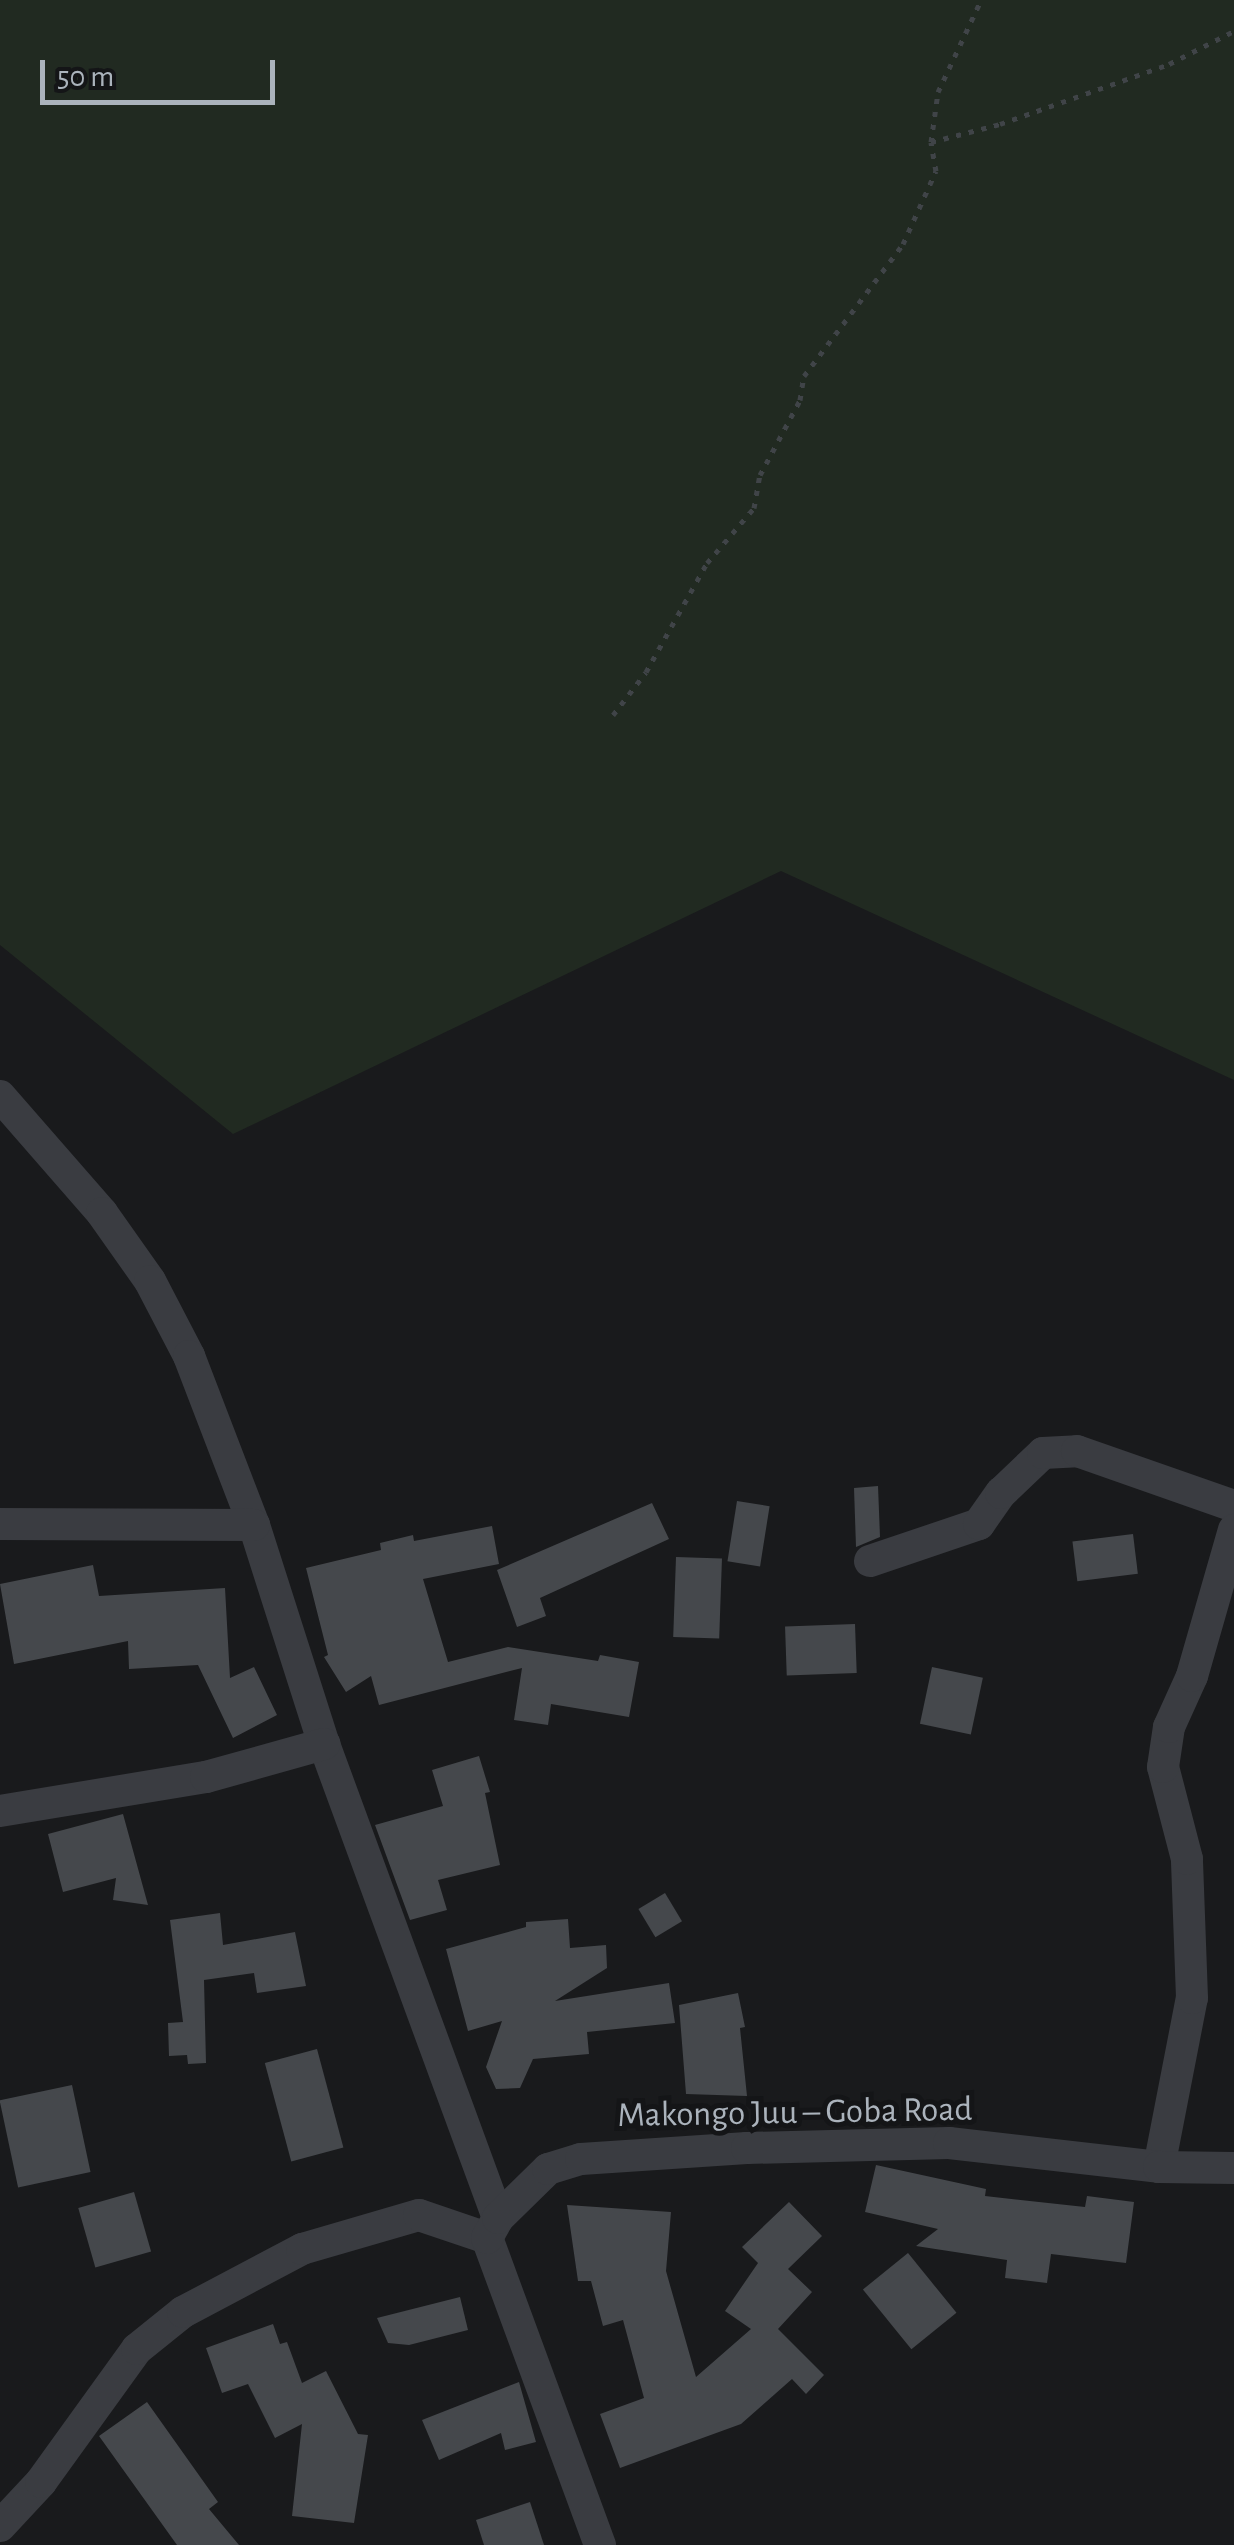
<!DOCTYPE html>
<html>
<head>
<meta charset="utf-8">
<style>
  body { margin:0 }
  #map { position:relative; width:1234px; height:2545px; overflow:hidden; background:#191a1c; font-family:"Alegreya Sans",sans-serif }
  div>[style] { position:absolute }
  .green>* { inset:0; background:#212a21 }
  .building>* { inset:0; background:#45484c; transform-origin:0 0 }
  .path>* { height:5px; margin-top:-2.5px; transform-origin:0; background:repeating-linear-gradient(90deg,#404448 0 5px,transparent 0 13px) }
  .minor>* { height:32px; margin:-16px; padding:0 16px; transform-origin:16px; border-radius:16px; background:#3a3c41 }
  span { translate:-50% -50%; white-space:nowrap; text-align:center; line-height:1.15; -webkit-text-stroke:10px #141517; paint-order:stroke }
  .street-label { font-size:35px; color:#abb3bc }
  .scale { position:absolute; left:40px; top:60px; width:235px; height:45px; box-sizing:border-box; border:5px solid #abb3bc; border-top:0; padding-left:12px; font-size:30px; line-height:35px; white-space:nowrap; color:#abb3bc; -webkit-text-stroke:8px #141517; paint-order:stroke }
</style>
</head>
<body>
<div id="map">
  <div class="green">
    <div style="clip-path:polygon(0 0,1234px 0,1234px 1080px,781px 871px,233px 1134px,0 945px)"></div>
  </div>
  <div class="building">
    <div style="clip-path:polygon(878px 1486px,880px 1537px,856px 1547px,854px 1488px)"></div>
    <div style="left:737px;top:1501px;width:33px;height:61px;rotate:9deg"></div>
    <div style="clip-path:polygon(652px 1503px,669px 1539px,540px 1598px,546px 1616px,517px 1627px,497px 1570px)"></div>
    <div style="clip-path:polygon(492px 1526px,499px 1564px,423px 1579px,448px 1662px,508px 1647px,598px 1661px,600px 1655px,639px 1662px,629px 1717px,551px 1704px,548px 1725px,514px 1720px,522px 1668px,379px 1705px,371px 1676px,346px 1692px,324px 1657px,328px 1655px,306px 1568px,381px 1550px,380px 1543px,413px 1535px,414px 1541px)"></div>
    <div style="left:1133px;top:1534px;width:40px;height:61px;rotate:83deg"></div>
    <div style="left:676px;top:1557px;width:46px;height:80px;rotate:2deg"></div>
    <div style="clip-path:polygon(93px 1565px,99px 1596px,225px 1588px,230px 1678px,254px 1667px,277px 1715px,233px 1738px,198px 1665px,129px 1669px,128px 1641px,14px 1664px,0 1584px)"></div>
    <div style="left:855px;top:1624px;width:49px;height:70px;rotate:88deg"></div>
    <div style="left:932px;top:1667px;width:52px;height:58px;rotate:12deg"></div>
    <div style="clip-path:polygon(479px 1756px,490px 1792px,485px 1793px,500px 1865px,438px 1880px,447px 1910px,410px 1920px,375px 1825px,443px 1806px,432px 1770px)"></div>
    <div style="clip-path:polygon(123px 1814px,148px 1905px,113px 1900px,116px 1878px,63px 1892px,48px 1834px)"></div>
    <div style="left:665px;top:1893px;width:33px;height:31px;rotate:59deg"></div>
    <div style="clip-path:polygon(220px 1913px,223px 1945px,295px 1932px,306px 1986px,257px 1993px,254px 1973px,204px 1980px,206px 2063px,188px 2064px,187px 2055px,169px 2056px,168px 2023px,183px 2022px,170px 1920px)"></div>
    <div style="clip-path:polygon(568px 1919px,570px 1948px,606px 1945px,607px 1968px,555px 2001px,669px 1983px,675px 2023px,587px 2032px,589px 2054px,533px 2059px,520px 2088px,496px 2089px,486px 2067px,502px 2021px,468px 2031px,446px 1949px,526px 1927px,526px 1922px)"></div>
    <div style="clip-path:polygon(738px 1993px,745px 2027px,740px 2028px,747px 2096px,686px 2094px,679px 2005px)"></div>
    <div style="left:317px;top:2049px;width:102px;height:54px;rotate:75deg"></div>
    <div style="left:72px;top:2085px;width:89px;height:74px;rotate:78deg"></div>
    <div style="clip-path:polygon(876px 2165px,986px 2189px,985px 2196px,1085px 2207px,1087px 2196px,1134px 2202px,1126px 2263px,1051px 2254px,1047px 2283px,1005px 2278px,1007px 2260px,916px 2246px,938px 2229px,865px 2212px)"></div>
    <div style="left:134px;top:2192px;width:62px;height:58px;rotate:74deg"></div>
    <div style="clip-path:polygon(789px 2202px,822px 2236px,788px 2269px,812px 2292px,778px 2329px,824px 2375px,806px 2394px,792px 2379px,741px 2424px,620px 2468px,600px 2414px,644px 2398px,623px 2320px,603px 2326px,591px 2281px,578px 2281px,567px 2205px,671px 2212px,666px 2271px,696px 2377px,751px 2329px,725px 2311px,758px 2263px,742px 2247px)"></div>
    <div style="left:908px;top:2253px;width:77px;height:58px;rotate:51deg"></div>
    <div style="clip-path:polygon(460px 2297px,468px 2330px,409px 2345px,388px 2343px,377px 2318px)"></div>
    <div style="clip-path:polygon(273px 2324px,280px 2344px,287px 2342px,302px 2383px,326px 2371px,358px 2434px,368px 2435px,354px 2523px,292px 2516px,302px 2424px,275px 2438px,248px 2384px,222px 2393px,206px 2348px)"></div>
    <div style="clip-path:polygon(519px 2382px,536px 2442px,505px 2450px,501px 2433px,439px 2460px,422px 2420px)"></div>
    <div style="clip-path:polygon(147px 2402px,218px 2502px,209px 2509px,239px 2545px,177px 2545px,99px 2436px)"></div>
    <div style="clip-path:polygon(530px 2502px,544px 2545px,484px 2545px,476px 2520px)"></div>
  </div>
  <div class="path">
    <div style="left:931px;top:142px;width:71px;rotate:-14.6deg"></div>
    <div style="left:1000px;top:124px;width:179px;rotate:-19.5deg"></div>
    <div style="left:1169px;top:64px;width:73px;rotate:-26.9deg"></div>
    <div style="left:613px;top:715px;width:54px;rotate:-52.5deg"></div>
    <div style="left:646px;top:672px;width:125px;rotate:-60.8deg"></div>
    <div style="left:707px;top:563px;width:72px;rotate:-49.5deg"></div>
    <div style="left:754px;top:508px;width:34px;rotate:-80deg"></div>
    <div style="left:760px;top:475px;width:85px;rotate:-61.9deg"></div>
    <div style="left:800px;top:400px;width:24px;rotate:-81deg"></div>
    <div style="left:804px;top:376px;width:165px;rotate:-53.1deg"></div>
    <div style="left:903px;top:244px;width:80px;rotate:-65.7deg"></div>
    <div style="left:936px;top:171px;width:29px;rotate:-100deg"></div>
    <div style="left:931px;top:142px;width:50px;rotate:-82deg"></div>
    <div style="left:938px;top:92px;width:102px;rotate:-64.9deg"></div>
  </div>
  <div class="minor">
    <div style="left:0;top:1096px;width:155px;rotate:48.9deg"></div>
    <div style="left:102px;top:1213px;width:83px;rotate:54.8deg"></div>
    <div style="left:150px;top:1281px;width:85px;rotate:62.5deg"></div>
    <div style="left:189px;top:1356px;width:181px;rotate:69deg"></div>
    <div style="left:254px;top:1525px;width:230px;rotate:72.3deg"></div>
    <div style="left:324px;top:1744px;width:505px;rotate:69.84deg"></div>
    <div style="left:0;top:1524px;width:254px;rotate:0.2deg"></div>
    <div style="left:870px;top:1561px;width:115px;rotate:-18.7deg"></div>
    <div style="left:979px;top:1524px;width:38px;rotate:-55deg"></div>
    <div style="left:1001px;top:1493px;width:58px;rotate:-43.6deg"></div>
    <div style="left:1043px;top:1453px;width:34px;rotate:-3deg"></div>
    <div style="left:1077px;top:1451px;width:166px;rotate:19.3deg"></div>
    <div style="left:0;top:1811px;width:209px;rotate:-9.4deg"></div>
    <div style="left:206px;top:1777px;width:123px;rotate:-15.6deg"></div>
    <div style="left:1159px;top:2167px;width:172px;rotate:-79deg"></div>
    <div style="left:1192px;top:1998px;width:139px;rotate:-92.1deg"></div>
    <div style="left:1187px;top:1859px;width:95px;rotate:-104.6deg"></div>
    <div style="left:1163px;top:1767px;width:40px;rotate:-81.5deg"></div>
    <div style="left:1169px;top:1727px;width:56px;rotate:-65.7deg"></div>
    <div style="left:1192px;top:1676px;width:152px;rotate:-74deg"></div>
    <div style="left:0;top:2526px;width:60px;rotate:-47deg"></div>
    <div style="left:41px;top:2482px;width:164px;rotate:-54.2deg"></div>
    <div style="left:137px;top:2349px;width:59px;rotate:-38.8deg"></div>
    <div style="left:183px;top:2312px;width:135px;rotate:-27.9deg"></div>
    <div style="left:302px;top:2249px;width:122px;rotate:-16.2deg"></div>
    <div style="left:419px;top:2215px;width:72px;rotate:18.7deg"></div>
    <div style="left:600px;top:2545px;width:327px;rotate:-110.2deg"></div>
    <div style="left:487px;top:2238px;width:23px;rotate:-61deg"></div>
    <div style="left:498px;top:2218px;width:70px;rotate:-44.4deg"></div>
    <div style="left:548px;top:2169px;width:34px;rotate:-17deg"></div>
    <div style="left:581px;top:2159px;width:166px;rotate:-3.8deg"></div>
    <div style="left:747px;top:2148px;width:202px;rotate:-1.4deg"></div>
    <div style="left:949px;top:2143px;width:211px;rotate:6.5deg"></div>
    <div style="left:1159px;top:2167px;width:75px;rotate:0.8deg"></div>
  </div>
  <div class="street-label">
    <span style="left:795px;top:2113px;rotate:-1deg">Makongo Juu – Goba Road</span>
  </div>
  <div class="scale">50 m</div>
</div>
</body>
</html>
